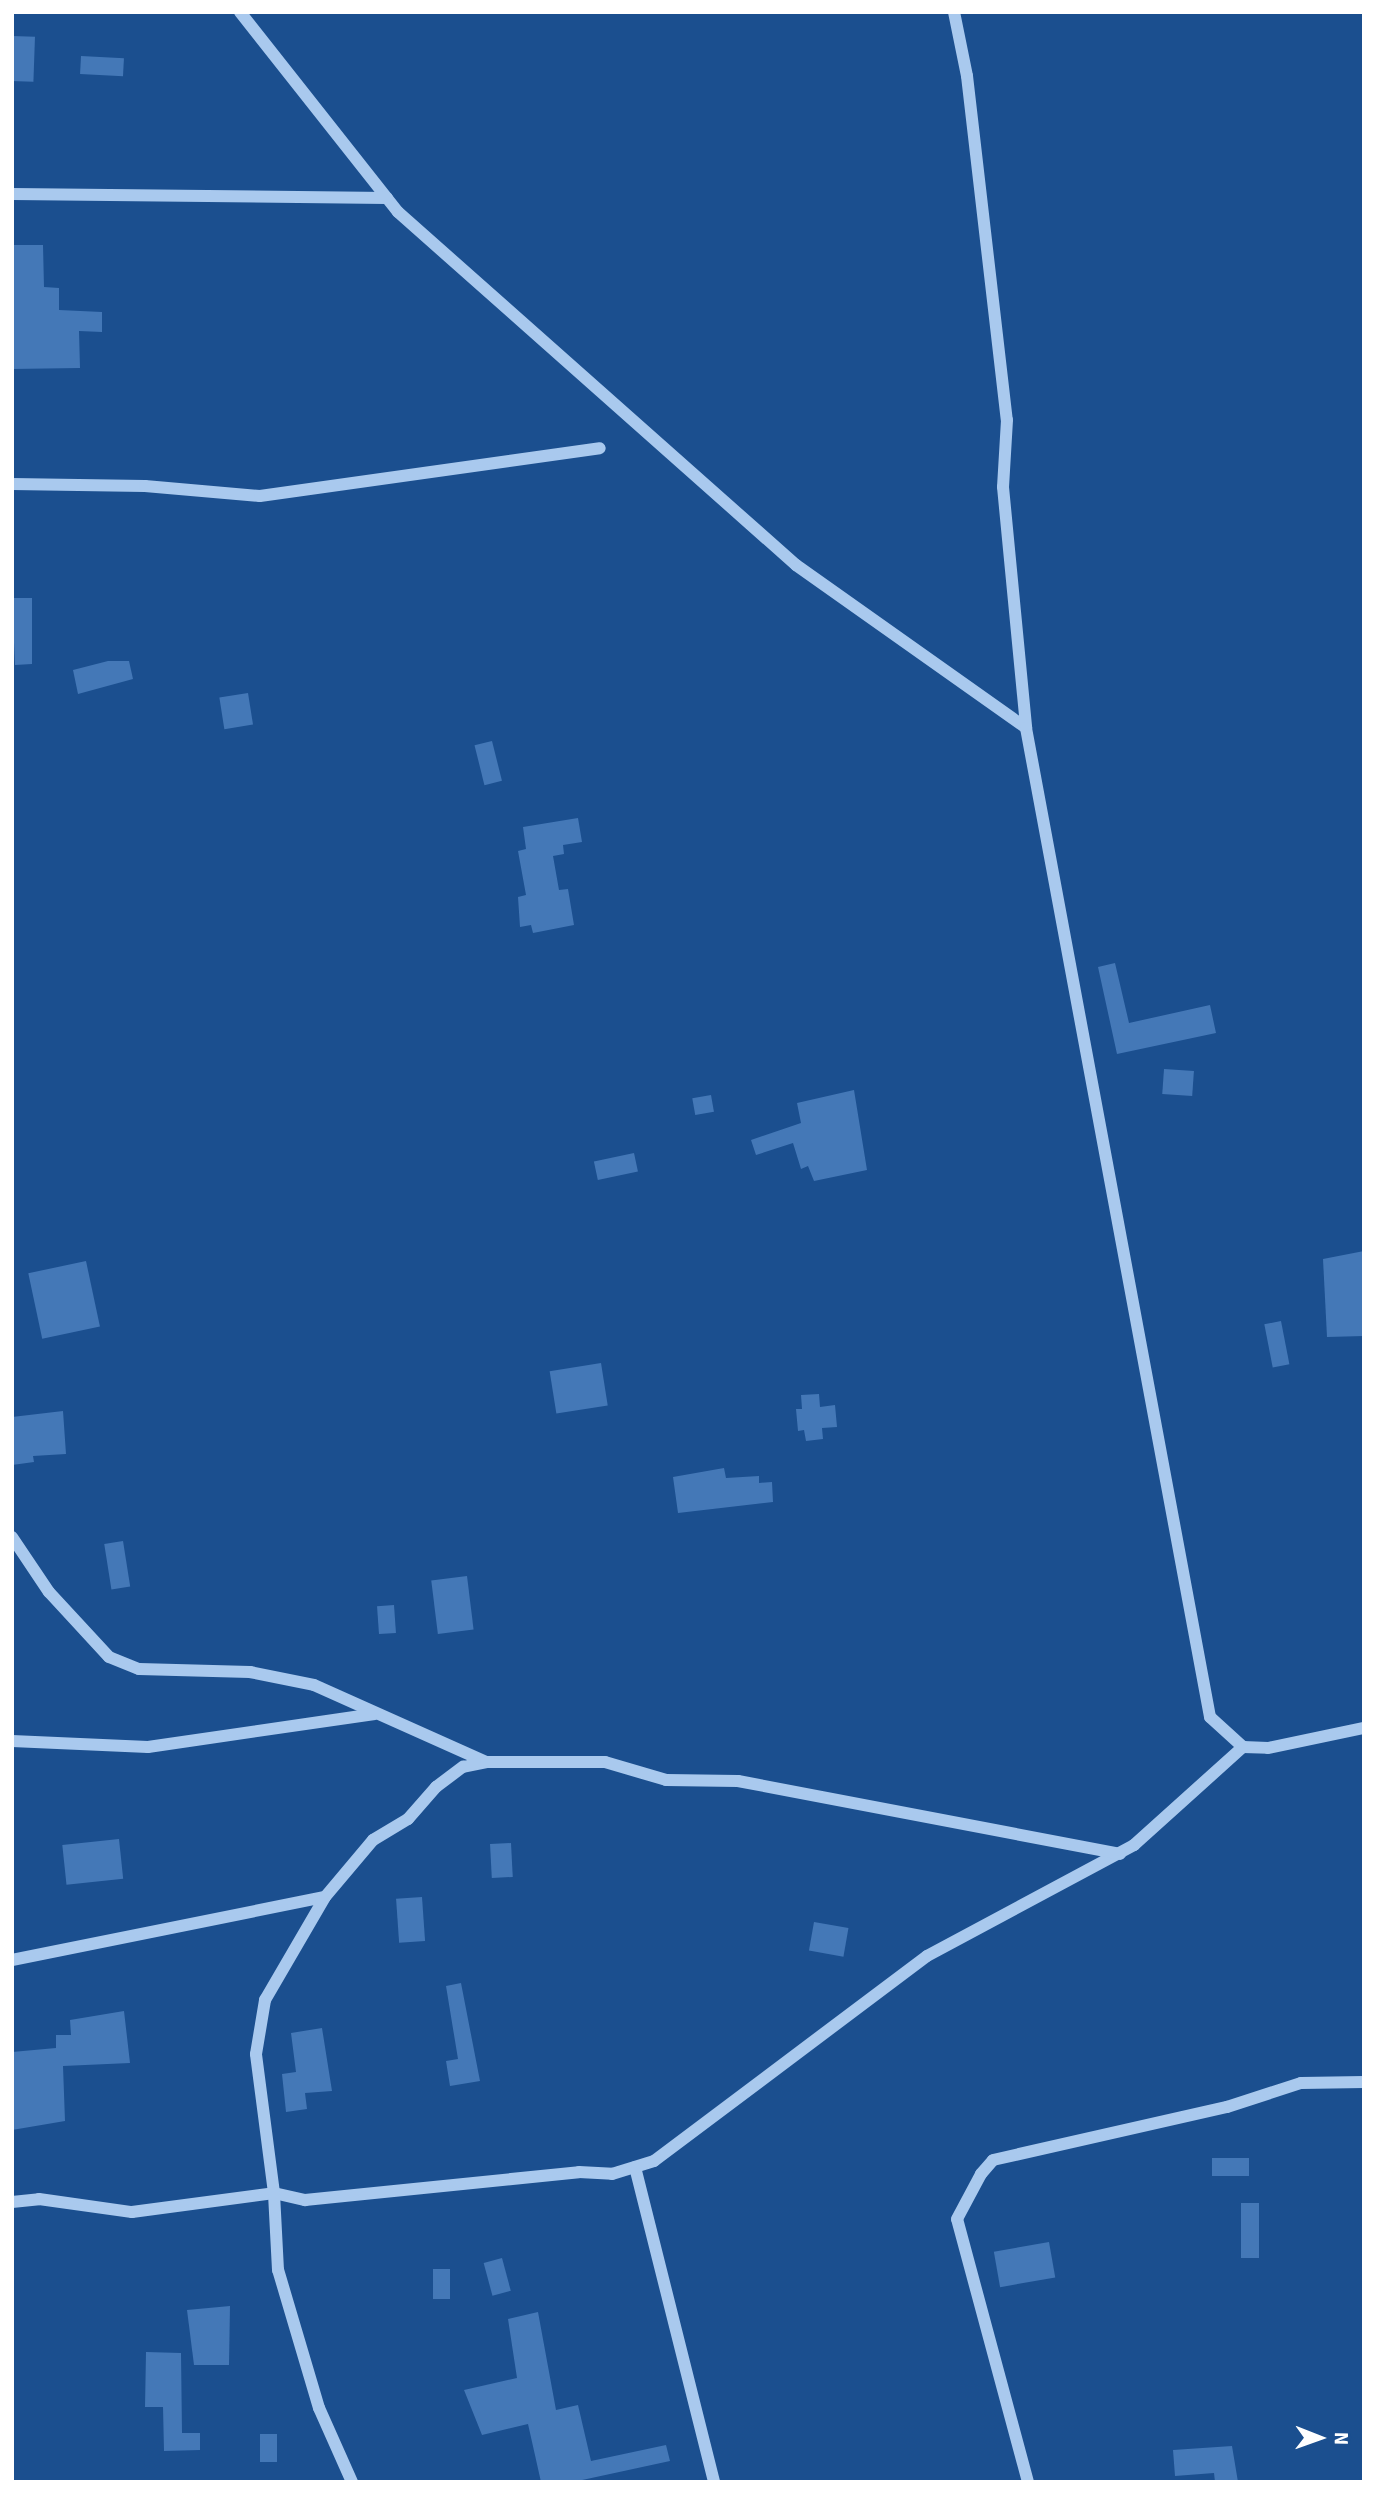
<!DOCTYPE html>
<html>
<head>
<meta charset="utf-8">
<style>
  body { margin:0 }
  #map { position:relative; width:1376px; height:2494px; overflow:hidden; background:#1b4f8f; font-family:Signika,sans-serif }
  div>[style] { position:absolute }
  .building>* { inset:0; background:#4478b7; transform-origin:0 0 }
  .minor>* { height:12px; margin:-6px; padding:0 6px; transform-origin:6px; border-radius:6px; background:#a9c9ee }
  span { translate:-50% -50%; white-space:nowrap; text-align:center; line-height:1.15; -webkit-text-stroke:6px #1b4f8f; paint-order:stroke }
  .frame { position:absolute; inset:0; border:14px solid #fff; pointer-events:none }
  .north { position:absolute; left:1285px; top:2403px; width:70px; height:70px; -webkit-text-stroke:5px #1b4f8f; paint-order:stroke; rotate:91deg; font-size:19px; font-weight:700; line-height:28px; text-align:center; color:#fff }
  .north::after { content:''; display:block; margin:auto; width:24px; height:32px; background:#fff; clip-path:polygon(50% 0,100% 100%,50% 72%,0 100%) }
</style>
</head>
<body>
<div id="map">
  <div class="building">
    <div style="left:12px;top:36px;width:23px;height:45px;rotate:2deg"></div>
    <div style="left:81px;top:56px;width:43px;height:18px;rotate:3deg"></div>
    <div style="clip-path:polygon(12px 245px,43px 245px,44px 287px,59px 288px,59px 310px,102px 312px,102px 332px,79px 331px,80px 368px,12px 369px)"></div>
    <div style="clip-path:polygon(12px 598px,32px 598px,32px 664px,15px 665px)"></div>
    <div style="clip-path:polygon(108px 661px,129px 661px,133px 679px,78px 694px,73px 670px)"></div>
    <div style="left:248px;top:693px;width:32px;height:29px;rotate:81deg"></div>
    <div style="left:492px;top:741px;width:41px;height:18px;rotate:76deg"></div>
    <div style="clip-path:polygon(578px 818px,582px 842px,563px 845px,564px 854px,553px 856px,559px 890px,568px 889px,574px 925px,533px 933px,531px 925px,520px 927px,518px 897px,526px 895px,518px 851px,526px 849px,523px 827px)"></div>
    <div style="clip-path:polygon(1115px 963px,1129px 1023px,1210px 1005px,1216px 1033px,1117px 1054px,1098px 967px)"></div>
    <div style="left:1164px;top:1069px;width:30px;height:25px;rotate:4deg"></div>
    <div style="clip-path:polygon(854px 1090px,867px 1170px,814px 1181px,808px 1166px,801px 1169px,793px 1143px,756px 1155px,751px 1140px,801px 1123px,797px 1103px)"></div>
    <div style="left:711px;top:1095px;width:17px;height:19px;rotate:80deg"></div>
    <div style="left:634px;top:1153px;width:19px;height:41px;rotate:78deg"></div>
    <div style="clip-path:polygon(1364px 1251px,1364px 1336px,1327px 1337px,1323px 1259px)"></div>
    <div style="left:86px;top:1261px;width:67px;height:59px;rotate:78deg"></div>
    <div style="left:1281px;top:1321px;width:44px;height:17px;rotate:79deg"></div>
    <div style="left:601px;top:1363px;width:43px;height:52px;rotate:81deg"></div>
    <div style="clip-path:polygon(819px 1394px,820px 1407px,835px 1405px,837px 1427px,822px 1428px,823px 1439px,806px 1441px,804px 1430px,798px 1431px,796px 1409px,802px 1409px,801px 1395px)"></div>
    <div style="clip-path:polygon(63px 1411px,66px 1454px,33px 1456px,34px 1462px,12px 1465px,12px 1417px)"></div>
    <div style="clip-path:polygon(724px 1468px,726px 1478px,759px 1476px,759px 1483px,772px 1482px,773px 1502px,678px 1513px,673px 1477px)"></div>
    <div style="left:123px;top:1541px;width:46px;height:19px;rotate:81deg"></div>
    <div style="left:467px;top:1576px;width:54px;height:36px;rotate:83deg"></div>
    <div style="left:394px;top:1605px;width:28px;height:17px;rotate:86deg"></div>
    <div style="left:119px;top:1839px;width:40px;height:57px;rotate:84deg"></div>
    <div style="left:511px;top:1843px;width:34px;height:21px;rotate:87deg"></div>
    <div style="left:422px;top:1897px;width:44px;height:26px;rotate:86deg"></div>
    <div style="left:814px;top:1922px;width:35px;height:29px;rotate:10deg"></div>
    <div style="clip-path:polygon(461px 1983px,480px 2081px,450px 2086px,446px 2061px,458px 2059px,446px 1986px)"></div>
    <div style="clip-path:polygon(124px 2011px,130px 2063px,63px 2066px,65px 2121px,12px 2130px,12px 2052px,56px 2048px,56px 2035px,71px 2035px,70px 2020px)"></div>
    <div style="clip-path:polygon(322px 2028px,332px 2091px,305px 2093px,307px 2109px,286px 2112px,282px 2074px,296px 2072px,291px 2033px)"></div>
    <div style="left:1249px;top:2158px;width:18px;height:37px;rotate:90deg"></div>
    <div style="left:1241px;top:2203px;width:18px;height:55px"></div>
    <div style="left:1049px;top:2242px;width:36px;height:56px;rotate:80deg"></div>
    <div style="left:502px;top:2258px;width:34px;height:19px;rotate:75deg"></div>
    <div style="left:433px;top:2269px;width:17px;height:30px"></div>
    <div style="clip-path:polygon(230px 2306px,229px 2365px,194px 2365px,187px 2310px)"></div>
    <div style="clip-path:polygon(538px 2312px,556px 2410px,578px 2405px,591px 2461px,666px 2445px,670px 2461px,573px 2482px,541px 2482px,528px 2424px,482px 2435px,464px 2390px,517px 2378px,508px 2319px)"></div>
    <div style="clip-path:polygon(146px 2352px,181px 2353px,182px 2433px,200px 2433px,200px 2450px,164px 2451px,163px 2407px,145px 2407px)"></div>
    <div style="left:260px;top:2434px;width:17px;height:28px"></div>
    <div style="clip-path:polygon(1232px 2446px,1238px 2482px,1215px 2482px,1214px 2473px,1175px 2476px,1173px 2450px)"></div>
  </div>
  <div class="minor">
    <div style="left:240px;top:12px;width:255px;rotate:51.7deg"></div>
    <div style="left:398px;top:212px;width:532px;rotate:41.57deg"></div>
    <div style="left:796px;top:565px;width:282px;rotate:35.3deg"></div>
    <div style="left:954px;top:12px;width:65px;rotate:78.5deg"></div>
    <div style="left:967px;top:76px;width:346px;rotate:83.4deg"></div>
    <div style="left:1007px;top:420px;width:67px;rotate:93.4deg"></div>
    <div style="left:1003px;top:487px;width:242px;rotate:84.5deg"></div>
    <div style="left:1026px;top:728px;width:1006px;rotate:79.46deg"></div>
    <div style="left:1210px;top:1717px;width:45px;rotate:42.3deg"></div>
    <div style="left:1243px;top:1747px;width:25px;rotate:2deg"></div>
    <div style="left:1268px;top:1748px;width:98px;rotate:-11.8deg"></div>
    <div style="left:12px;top:194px;width:375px;rotate:0.6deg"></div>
    <div style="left:12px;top:484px;width:133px;rotate:0.9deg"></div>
    <div style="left:145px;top:486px;width:115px;rotate:5deg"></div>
    <div style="left:260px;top:496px;width:343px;rotate:-8deg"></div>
    <div style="left:12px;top:1537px;width:66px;rotate:56.1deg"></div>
    <div style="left:49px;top:1592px;width:88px;rotate:47.3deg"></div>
    <div style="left:109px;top:1657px;width:32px;rotate:22deg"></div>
    <div style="left:139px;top:1669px;width:111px;rotate:1.5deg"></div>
    <div style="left:250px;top:1672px;width:65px;rotate:11.5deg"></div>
    <div style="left:314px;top:1685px;width:188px;rotate:24.1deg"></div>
    <div style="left:12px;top:1741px;width:136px;rotate:2.5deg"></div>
    <div style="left:148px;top:1747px;width:229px;rotate:-8.3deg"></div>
    <div style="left:12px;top:1960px;width:319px;rotate:-11.4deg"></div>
    <div style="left:635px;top:2167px;width:325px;rotate:75.9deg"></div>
    <div style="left:12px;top:2202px;width:27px;rotate:-6deg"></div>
    <div style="left:39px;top:2199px;width:94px;rotate:8deg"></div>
    <div style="left:132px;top:2212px;width:143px;rotate:-7.6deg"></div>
    <div style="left:274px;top:2193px;width:32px;rotate:13deg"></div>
    <div style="left:305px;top:2200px;width:275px;rotate:-5.8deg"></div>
    <div style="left:579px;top:2172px;width:33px;rotate:3deg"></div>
    <div style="left:612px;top:2174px;width:44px;rotate:-17.2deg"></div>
    <div style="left:654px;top:2161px;width:341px;rotate:-36.9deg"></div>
    <div style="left:927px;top:1956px;width:235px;rotate:-28.2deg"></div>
    <div style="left:1134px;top:1845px;width:147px;rotate:-42deg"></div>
    <div style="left:352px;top:2482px;width:81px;rotate:-114deg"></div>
    <div style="left:319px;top:2408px;width:144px;rotate:-106.5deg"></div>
    <div style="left:278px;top:2270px;width:77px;rotate:-93deg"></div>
    <div style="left:274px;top:2193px;width:140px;rotate:-97.4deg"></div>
    <div style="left:256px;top:2054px;width:55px;rotate:-80.5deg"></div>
    <div style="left:265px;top:2000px;width:119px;rotate:-59.8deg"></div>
    <div style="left:325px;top:1897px;width:75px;rotate:-49.9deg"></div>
    <div style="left:373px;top:1840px;width:41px;rotate:-31deg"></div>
    <div style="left:408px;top:1819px;width:43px;rotate:-48.8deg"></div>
    <div style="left:436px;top:1787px;width:34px;rotate:-37deg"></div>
    <div style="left:463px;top:1767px;width:24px;rotate:-12deg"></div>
    <div style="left:486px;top:1762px;width:119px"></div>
    <div style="left:605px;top:1762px;width:64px;rotate:16.4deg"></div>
    <div style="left:666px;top:1780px;width:72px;rotate:0.8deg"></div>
    <div style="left:738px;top:1781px;width:389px;rotate:10.8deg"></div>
    <div style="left:1028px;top:2482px;width:272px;rotate:-105.1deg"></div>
    <div style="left:957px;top:2219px;width:51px;rotate:-61.9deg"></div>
    <div style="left:981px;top:2174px;width:18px;rotate:-49deg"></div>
    <div style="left:993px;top:2160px;width:240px;rotate:-12.8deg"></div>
    <div style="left:1227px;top:2107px;width:78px;rotate:-18deg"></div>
    <div style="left:1301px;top:2083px;width:63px;rotate:-0.9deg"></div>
  </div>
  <div class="frame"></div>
  <div class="north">N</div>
</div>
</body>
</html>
